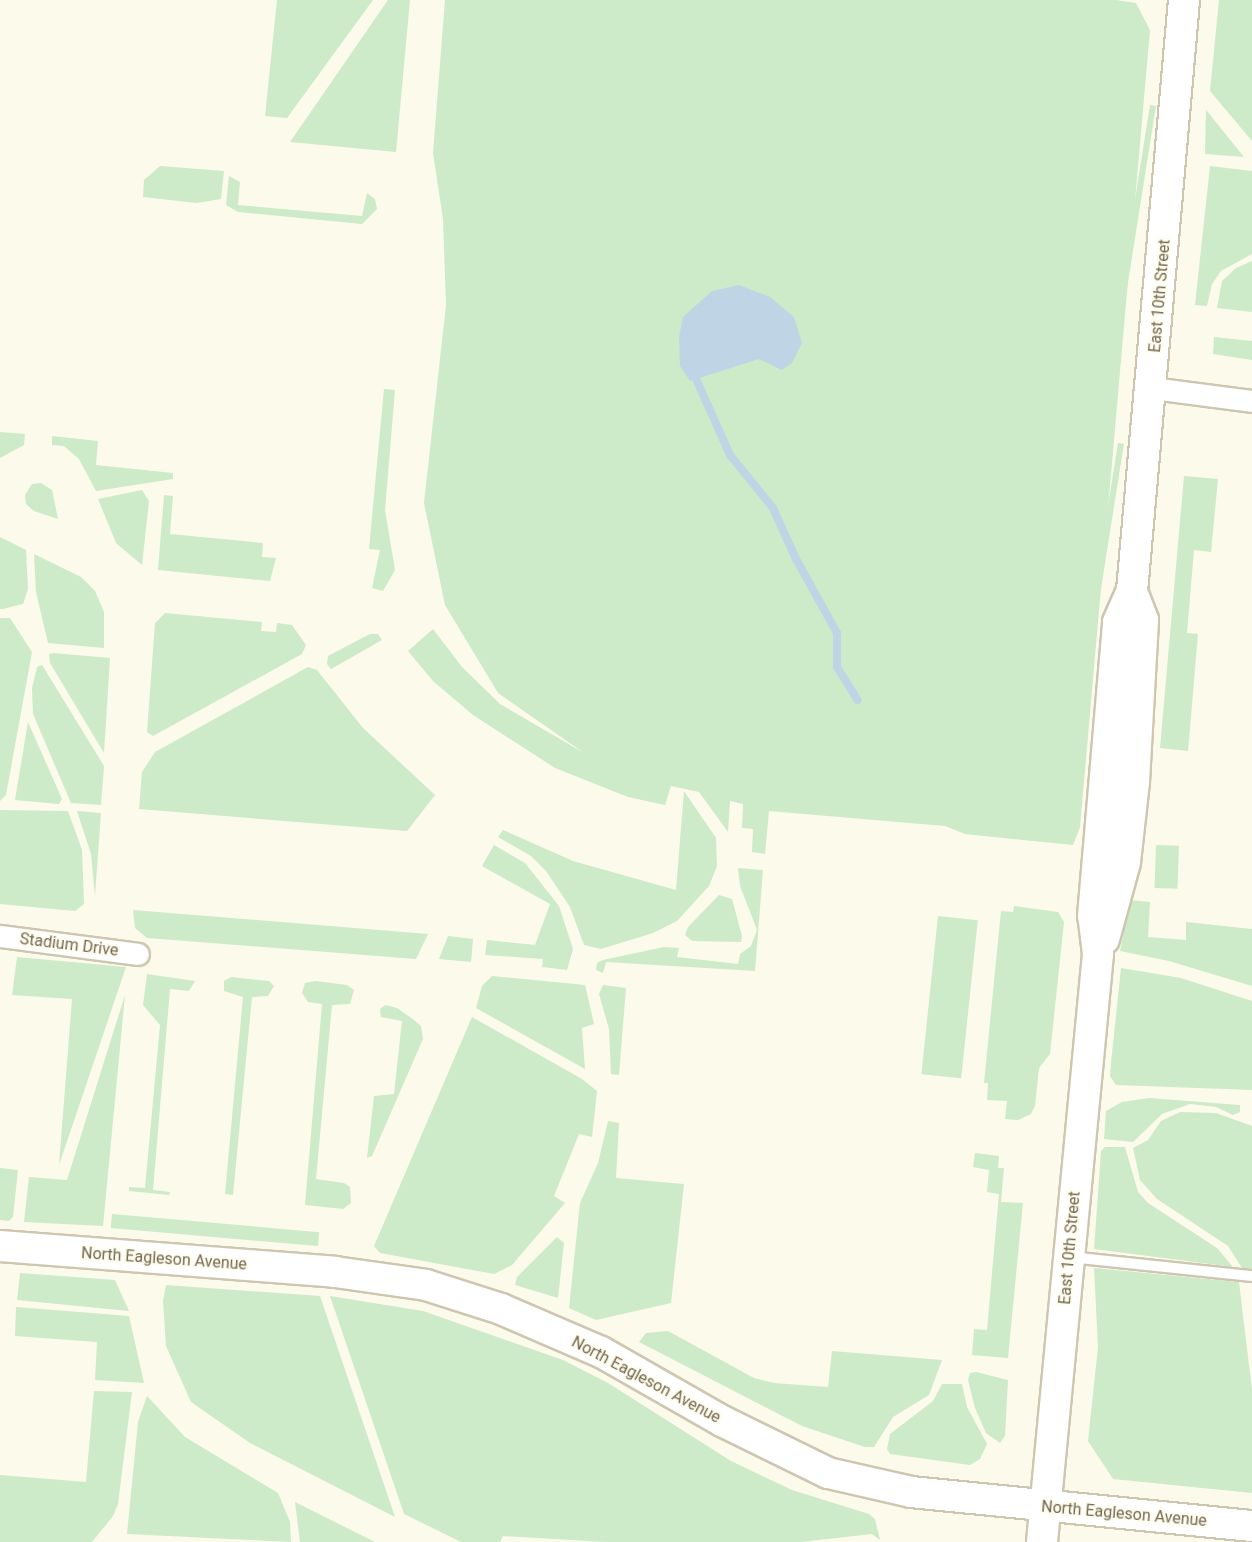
<!DOCTYPE html>
<html>
<head>
<meta charset="utf-8">
<style>
  body { margin:0 }
  #map { position:relative; width:1252px; height:1542px; overflow:hidden; background:#fcfaeb; font-family:Roboto,sans-serif }
  div>[style] { position:absolute }
  .green>* { inset:0; background:#cdeac9; transform-origin:0 0 }
  .water>* { inset:0; background:#bfd5e5 }
  .stream>* { height:8px; margin:-4px; padding:0 4px; transform-origin:4px; border-radius:4px; background:#bfd5e5 }
  .roads { filter:drop-shadow(2px 0 #cec6b0) drop-shadow(-2px 0 #cec6b0) drop-shadow(0 2px #cec6b0) drop-shadow(0 -2px #cec6b0) }
  .lane>* { height:10px; margin:-5px; padding:0 5px; transform-origin:5px; border-radius:5px; background:#fff }
  .street>* { height:21px; margin:-10.5px; padding:0 10.5px; transform-origin:10.5px; border-radius:10.5px; background:#fff }
  .secondary>* { height:30px; margin:-15px; padding:0 15px; transform-origin:15px; border-radius:15px; background:#fff }
  span { translate:-50% -50%; white-space:nowrap; text-align:center; line-height:1.15; -webkit-text-stroke:4.5px #fefdf1; paint-order:stroke }
  .street-label { font-size:16px; color:#76674e }
</style>
</head>
<body>
<div id="map">
  <div class="green">
    <div style="clip-path:polygon(277px 0,373px 0,287px 118px,265px 116px)"></div>
    <div style="clip-path:polygon(388px 0,410px 0,396px 152px,290px 142px)"></div>
    <div style="clip-path:polygon(445px 0,1116px 0,1136px 3px,1150px 30px,1080px 827px,1073px 845px,965px 834px,945px 826px,769px 811px,765px 854px,752px 852px,753px 829px,742px 828px,743px 804px,730px 801px,728px 832px,699px 792px,671px 786px,665px 805px,628px 797px,555px 768px,473px 715px,433px 681px,408px 651px,433px 629px,462px 667px,500px 704px,584px 753px,498px 693px,445px 605px,424px 503px,446px 305px,443px 219px,433px 153px)"></div>
    <div style="clip-path:polygon(1219px 0,1252px 0,1252px 141px,1210px 91px)"></div>
    <div style="left:1150px;top:105px;width:6px;height:230px;rotate:9deg"></div>
    <div style="clip-path:polygon(1206px 110px,1244px 157px,1205px 154px)"></div>
    <div style="clip-path:polygon(160px 166px,224px 171px,221px 199px,197px 203px,143px 197px,144px 180px)"></div>
    <div style="clip-path:polygon(1210px 166px,1252px 171px,1252px 254px,1221px 271px,1212px 284px,1207px 306px,1195px 305px)"></div>
    <div style="clip-path:polygon(229px 176px,240px 182px,238px 205px,362px 216px,367px 193px,375px 199px,377px 209px,362px 224px,238px 212px,226px 205px)"></div>
    <div style="clip-path:polygon(1252px 261px,1252px 312px,1217px 308px,1222px 281px,1236px 268px)"></div>
    <div style="clip-path:polygon(1214px 337px,1252px 341px,1252px 360px,1213px 354px)"></div>
    <div style="clip-path:polygon(384px 389px,395px 390px,385px 510px,395px 570px,383px 591px,372px 588px,380px 550px,369px 549px)"></div>
    <div style="clip-path:polygon(0 432px,25px 434px,24px 445px,0 458px)"></div>
    <div style="clip-path:polygon(52px 436px,98px 441px,96px 465px,173px 473px,173px 479px,96px 491px,79px 459px,64px 446px,52px 445px)"></div>
    <div style="left:1118px;top:443px;width:6px;height:305px;rotate:9deg"></div>
    <div style="clip-path:polygon(1184px 476px,1218px 479px,1211px 552px,1194px 550px,1187px 633px,1198px 634px,1188px 751px,1160px 748px)"></div>
    <div style="clip-path:polygon(32px 484px,41px 483px,52px 490px,58px 519px,34px 511px,26px 504px,25px 495px)"></div>
    <div style="clip-path:polygon(142px 490px,149px 501px,142px 565px,116px 543px,98px 499px)"></div>
    <div style="clip-path:polygon(164px 495px,173px 496px,170px 534px,263px 543px,262px 557px,276px 558px,270px 581px,158px 570px)"></div>
    <div style="clip-path:polygon(0 537px,26px 550px,28px 589px,23px 604px,3px 609px,0 609px)"></div>
    <div style="clip-path:polygon(34px 554px,81px 577px,95px 591px,104px 612px,104px 648px,48px 643px,36px 592px)"></div>
    <div style="clip-path:polygon(165px 613px,262px 622px,261px 631px,276px 632px,277px 623px,292px 625px,306px 645px,302px 654px,153px 736px,147px 732px,155px 623px)"></div>
    <div style="clip-path:polygon(0 618px,10px 618px,32px 652px,6px 795px,0 801px)"></div>
    <div style="clip-path:polygon(370px 634px,378px 634px,382px 640px,331px 669px,327px 664px,328px 656px)"></div>
    <div style="clip-path:polygon(53px 653px,110px 658px,104px 753px,50px 663px,49px 654px)"></div>
    <div style="clip-path:polygon(42px 665px,104px 766px,101px 805px,71px 803px,33px 714px,32px 688px,37px 667px)"></div>
    <div style="clip-path:polygon(308px 667px,317px 670px,363px 728px,435px 795px,407px 831px,139px 809px,142px 772px,155px 752px)"></div>
    <div style="clip-path:polygon(28px 722px,62px 799px,59px 804px,15px 800px)"></div>
    <div style="clip-path:polygon(684px 791px,716px 838px,717px 866px,709px 886px,677px 921px,653px 933px,601px 949px,584px 945px,570px 907px,546px 871px,531px 856px,498px 837px,503px 830px,573px 861px,676px 890px)"></div>
    <div style="clip-path:polygon(0 810px,68px 811px,82px 850px,84px 904px,75px 911px,0 904px)"></div>
    <div style="clip-path:polygon(77px 811px,101px 813px,95px 896px,91px 854px)"></div>
    <div style="clip-path:polygon(494px 845px,525px 863px,559px 906px,573px 949px,567px 970px,542px 967px,543px 959px,485px 955px,487px 940px,535px 945px,550px 904px,482px 866px)"></div>
    <div style="left:1156px;top:845px;width:23px;height:43px;rotate:2deg"></div>
    <div style="clip-path:polygon(738px 868px,763px 870px,755px 971px,606px 962px,603px 973px,596px 970px,597px 963px,603px 960px,664px 947px,679px 948px,677px 957px,738px 964px,740px 954px,751px 946px,757px 930px,740px 886px)"></div>
    <div style="clip-path:polygon(719px 895px,732px 899px,742px 936px,741px 942px,692px 941px,685px 935px,688px 927px)"></div>
    <div style="clip-path:polygon(1130px 900px,1150px 902px,1148px 937px,1186px 940px,1186px 922px,1252px 929px,1252px 986px,1169px 961px,1120px 951px)"></div>
    <div style="clip-path:polygon(1014px 906px,1058px 912px,1064px 922px,1050px 1054px,1039px 1068px,1035px 1106px,1031px 1114px,1018px 1120px,1005px 1119px,1007px 1101px,987px 1100px,988px 1083px,984px 1083px,1001px 911px,1013px 912px)"></div>
    <div style="clip-path:polygon(133px 910px,428px 934px,416px 959px,147px 938px,135px 928px)"></div>
    <div style="left:938px;top:916px;width:40px;height:159px;rotate:6deg"></div>
    <div style="clip-path:polygon(448px 936px,473px 939px,471px 962px,439px 959px)"></div>
    <div style="clip-path:polygon(17px 957px,126px 967px,59px 1165px,72px 999px,12px 995px)"></div>
    <div style="clip-path:polygon(1121px 968px,1181px 978px,1252px 1001px,1252px 1090px,1116px 1085px,1110px 1076px,1111px 1063px)"></div>
    <div style="clip-path:polygon(147px 974px,195px 981px,189px 991px,170px 989px,153px 1190px,170px 1192px,169px 1195px,129px 1191px,129px 1187px,145px 1188px,160px 1025px,143px 1005px)"></div>
    <div style="clip-path:polygon(492px 976px,585px 985px,594px 1024px,582px 1028px,585px 1069px,476px 1008px,482px 986px)"></div>
    <div style="clip-path:polygon(231px 977px,269px 981px,274px 986px,268px 996px,252px 997px,233px 1195px,225px 1194px,243px 997px,224px 991px,224px 981px)"></div>
    <div style="clip-path:polygon(315px 981px,347px 985px,354px 990px,350px 1004px,332px 1005px,316px 1179px,344px 1183px,350px 1187px,351px 1203px,343px 1209px,305px 1205px,322px 1004px,308px 1002px,302px 993px,305px 983px)"></div>
    <div style="clip-path:polygon(603px 985px,626px 988px,619px 1075px,611px 1074px,609px 1029px,599px 994px)"></div>
    <div style="clip-path:polygon(125px 995px,103px 1226px,24px 1222px,29px 1177px,67px 1180px)"></div>
    <div style="clip-path:polygon(385px 1005px,397px 1008px,414px 1020px,421px 1026px,423px 1039px,372px 1156px,367px 1158px,374px 1096px,394px 1094px,402px 1021px,381px 1017px,380px 1009px)"></div>
    <div style="clip-path:polygon(472px 1017px,582px 1079px,597px 1091px,592px 1137px,579px 1134px,554px 1196px,565px 1203px,512px 1265px,494px 1274px,380px 1253px,374px 1246px)"></div>
    <div style="clip-path:polygon(1149px 1098px,1240px 1105px,1240px 1112px,1233px 1115px,1216px 1107px,1190px 1104px,1162px 1114px,1133px 1142px,1104px 1139px,1106px 1111px,1122px 1102px)"></div>
    <div style="clip-path:polygon(1180px 1112px,1216px 1113px,1252px 1126px,1252px 1269px,1242px 1268px,1228px 1246px,1157px 1199px,1140px 1180px,1133px 1148px,1148px 1140px,1161px 1121px)"></div>
    <div style="clip-path:polygon(608px 1121px,619px 1123px,616px 1178px,684px 1184px,671px 1303px,596px 1320px,569px 1308px,580px 1203px,598px 1163px)"></div>
    <div style="clip-path:polygon(1105px 1147px,1125px 1147px,1138px 1192px,1148px 1203px,1217px 1248px,1233px 1267px,1094px 1249px,1101px 1151px)"></div>
    <div style="clip-path:polygon(975px 1153px,999px 1156px,998px 1168px,1004px 1168px,1001px 1202px,1023px 1203px,1008px 1358px,972px 1355px,974px 1329px,987px 1330px,999px 1194px,987px 1192px,989px 1170px,973px 1167px)"></div>
    <div style="clip-path:polygon(0 1168px,18px 1170px,13px 1217px,9px 1221px,0 1220px)"></div>
    <div style="left:112px;top:1214px;width:208px;height:14px;rotate:5deg"></div>
    <div style="clip-path:polygon(557px 1237px,564px 1243px,558px 1298px,515px 1285px,517px 1277px)"></div>
    <div style="clip-path:polygon(1094px 1268px,1239px 1282px,1252px 1390px,1252px 1493px,1113px 1479px,1088px 1441px,1098px 1347px)"></div>
    <div style="clip-path:polygon(20px 1273px,115px 1280px,129px 1311px,17px 1300px)"></div>
    <div style="clip-path:polygon(166px 1285px,320px 1296px,395px 1517px,250px 1443px,191px 1402px,166px 1346px,163px 1301px)"></div>
    <div style="clip-path:polygon(330px 1296px,423px 1311px,563px 1360px,608px 1383px,731px 1461px,792px 1490px,869px 1514px,875px 1519px,880px 1540px,872px 1534px,800px 1542px,606px 1542px,503px 1536px,500px 1542px,461px 1542px,404px 1514px)"></div>
    <div style="clip-path:polygon(16px 1307px,129px 1316px,144px 1383px,95px 1380px,97px 1342px,15px 1336px)"></div>
    <div style="clip-path:polygon(668px 1331px,754px 1378px,774px 1383px,828px 1387px,832px 1351px,942px 1360px,929px 1395px,893px 1417px,874px 1447px,865px 1447px,802px 1426px,639px 1342px,646px 1333px)"></div>
    <div style="clip-path:polygon(976px 1372px,1008px 1380px,1005px 1436px,1000px 1443px,986px 1433px,975px 1408px,968px 1380px,970px 1373px)"></div>
    <div style="clip-path:polygon(942px 1384px,962px 1384px,967px 1407px,987px 1444px,980px 1459px,970px 1465px,890px 1454px,887px 1449px,890px 1434px,933px 1401px)"></div>
    <div style="clip-path:polygon(94px 1391px,132px 1392px,118px 1504px,113px 1516px,92px 1542px,0 1542px,0 1475px,86px 1482px)"></div>
    <div style="clip-path:polygon(147px 1396px,185px 1437px,278px 1493px,290px 1522px,291px 1542px,127px 1534px,138px 1422px)"></div>
    <div style="clip-path:polygon(295px 1502px,375px 1542px,300px 1542px)"></div>
  </div>
  <div class="water">
    <div style="clip-path:polygon(739px 285px,770px 297px,794px 317px,802px 343px,792px 363px,782px 370px,759px 359px,690px 381px,680px 366px,679px 337px,683px 317px,712px 291px)"></div>
  </div>
  <div class="stream">
    <div style="left:697px;top:381px;width:81px;rotate:66deg"></div>
    <div style="left:730px;top:455px;width:68px;rotate:50.9deg"></div>
    <div style="left:773px;top:508px;width:54px;rotate:65.8deg"></div>
    <div style="left:795px;top:557px;width:87px;rotate:61.1deg"></div>
    <div style="left:837px;top:633px;width:34px;rotate:90deg"></div>
    <div style="left:837px;top:667px;width:39px;rotate:58deg"></div>
  </div>
  <div class="roads">
    <div class="lane">
      <div style="left:1070px;top:1257px;width:183px;rotate:6deg"></div>
    </div>
    <div class="street">
      <div style="left:1152px;top:388px;width:101px;rotate:7.4deg"></div>
      <div style="left:0;top:936px;width:139px;rotate:7.4deg"></div>
    </div>
    <div class="secondary">
      <div style="left:1104px;top:939px;width:80px;rotate:-74.7deg"></div>
      <div style="left:1125px;top:862px;width:81px;rotate:-83.6deg"></div>
      <div style="left:1134px;top:782px;width:162px;rotate:-86.8deg"></div>
      <div style="left:1143px;top:620px;width:31px;rotate:-111deg"></div>
      <div style="left:0;top:1246px;width:336px;rotate:4.4deg"></div>
      <div style="left:335px;top:1272px;width:92px;rotate:8.1deg"></div>
      <div style="left:426px;top:1285px;width:79px;rotate:17.7deg"></div>
      <div style="left:501px;top:1309px;width:109px;rotate:23.3deg"></div>
      <div style="left:601px;top:1352px;width:139px;rotate:29.7deg"></div>
      <div style="left:722px;top:1421px;width:118px;rotate:26.1deg"></div>
      <div style="left:828px;top:1473px;width:85px;rotate:12.9deg"></div>
      <div style="left:911px;top:1492px;width:343px;rotate:5.7deg"></div>
      <div style="left:1042px;top:1542px;width:591px;rotate:-84.56deg"></div>
      <div style="left:1098px;top:954px;width:38px;rotate:-97deg"></div>
      <div style="left:1093px;top:916px;width:295px;rotate:-85.1deg"></div>
      <div style="left:1118px;top:622px;width:34px;rotate:-66deg"></div>
      <div style="left:1132px;top:591px;width:593px;rotate:-84.97deg"></div>
    </div>
  </div>
  <div class="street-label">
    <span style="left:1160px;top:296px;rotate:-85deg">East 10th Street</span>
    <span style="left:69px;top:945px;rotate:7deg">Stadium Drive</span>
    <span style="left:1070px;top:1248px;rotate:-85deg">East 10th Street</span>
    <span style="left:164px;top:1259px;rotate:4deg">North Eagleson Avenue</span>
    <span style="left:646px;top:1380px;rotate:28deg">North Eagleson Avenue</span>
    <span style="left:1124px;top:1514px;rotate:5deg">North Eagleson Avenue</span>
  </div>
</div>
</body>
</html>
